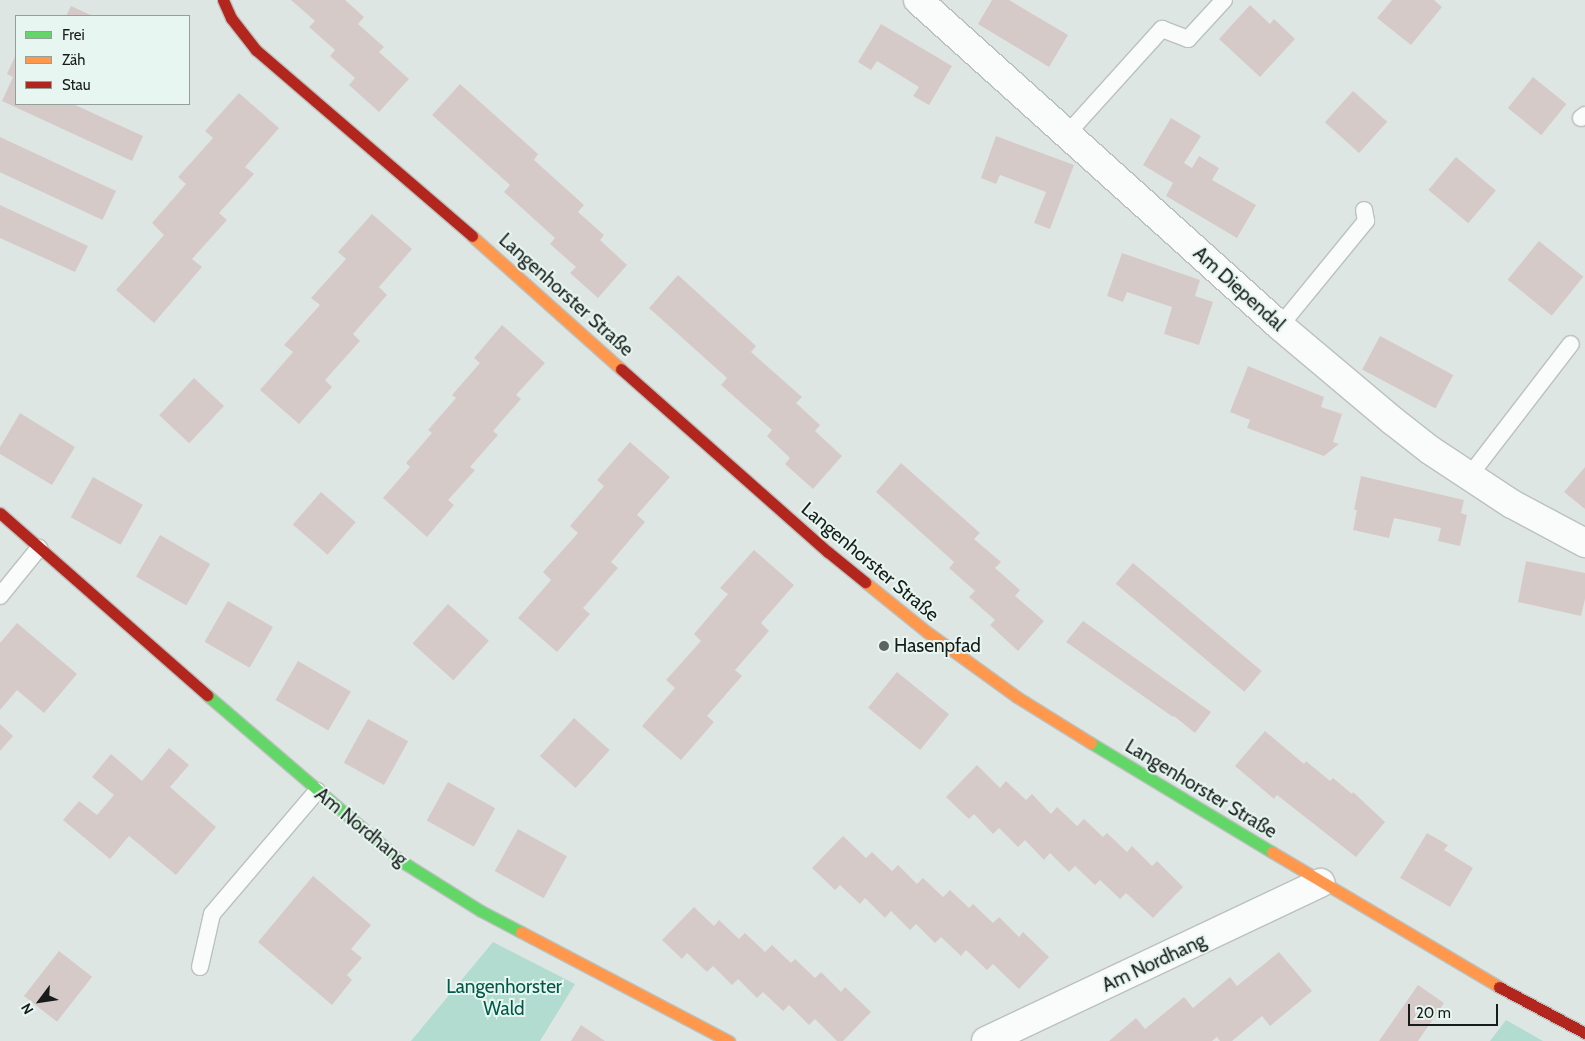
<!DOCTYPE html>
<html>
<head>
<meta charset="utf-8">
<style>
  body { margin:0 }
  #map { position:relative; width:1585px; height:1041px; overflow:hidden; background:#dee6e3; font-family:Cabin,sans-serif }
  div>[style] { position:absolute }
  .green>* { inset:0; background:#b2dcd0 }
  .building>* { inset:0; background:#d6cac9; transform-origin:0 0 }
  .roads { filter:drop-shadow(1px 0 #bbc1be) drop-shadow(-1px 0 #bbc1be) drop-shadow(0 1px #bbc1be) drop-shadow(0 -1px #bbc1be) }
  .lane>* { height:16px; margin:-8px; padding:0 8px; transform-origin:8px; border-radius:8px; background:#fafbfb }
  .street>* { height:28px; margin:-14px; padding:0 14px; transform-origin:14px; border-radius:14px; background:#fafbfb }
  .fast>* { height:11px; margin:-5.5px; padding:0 5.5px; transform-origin:5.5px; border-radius:5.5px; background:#63d668 }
  .slow>* { height:11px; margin:-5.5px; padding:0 5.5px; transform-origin:5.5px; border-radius:5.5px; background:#ff974d }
  .jam>* { height:11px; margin:-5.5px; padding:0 5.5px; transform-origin:5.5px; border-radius:5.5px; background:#b3261e }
  .dots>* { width:14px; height:14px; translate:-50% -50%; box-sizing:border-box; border:2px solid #e7f6f1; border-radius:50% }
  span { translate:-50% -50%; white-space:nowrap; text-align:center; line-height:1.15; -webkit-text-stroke:4px #e7f6f1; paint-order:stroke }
  .street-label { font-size:19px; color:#171c1a }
  .poi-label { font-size:19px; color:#171c1a }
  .left { translate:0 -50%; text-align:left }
  .park-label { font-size:19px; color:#015948 }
  .legend { position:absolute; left:15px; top:15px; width:175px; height:90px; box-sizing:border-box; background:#e7f6f1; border:1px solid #949f9b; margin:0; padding:6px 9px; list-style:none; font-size:15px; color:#171c1a }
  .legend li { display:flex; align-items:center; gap:10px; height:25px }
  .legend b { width:25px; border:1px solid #949f9b }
  .north { position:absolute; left:15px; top:976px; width:50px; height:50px; -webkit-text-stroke:4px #e7f6f1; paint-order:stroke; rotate:239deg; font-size:14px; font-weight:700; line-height:20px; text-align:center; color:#171c1a }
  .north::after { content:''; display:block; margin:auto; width:18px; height:22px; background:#171c1a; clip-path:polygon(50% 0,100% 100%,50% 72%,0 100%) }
  .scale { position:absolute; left:1408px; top:1004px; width:90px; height:22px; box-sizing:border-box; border:2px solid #171c1a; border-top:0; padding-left:6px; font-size:15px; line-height:18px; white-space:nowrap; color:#171c1a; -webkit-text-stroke:4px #e7f6f1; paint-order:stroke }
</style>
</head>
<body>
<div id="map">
  <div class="green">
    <div style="clip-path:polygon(493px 942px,575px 984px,540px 1041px,411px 1041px)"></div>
    <div style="clip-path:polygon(1506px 1020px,1543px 1041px,1490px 1041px)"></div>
  </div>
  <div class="building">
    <div style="clip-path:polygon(291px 0,345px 0,364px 17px,358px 24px,384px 47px,379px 52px,409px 79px,379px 112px,349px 85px,355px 78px,330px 56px,335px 50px,309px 27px,315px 21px)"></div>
    <div style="clip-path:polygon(992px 0,1009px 0,1068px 35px,1049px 67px,978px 24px)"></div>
    <div style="clip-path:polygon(1392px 0,1434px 0,1442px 7px,1411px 45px,1377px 18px)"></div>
    <div style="clip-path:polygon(1250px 5px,1270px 24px,1274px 19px,1295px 39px,1260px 77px,1219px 39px)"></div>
    <div style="clip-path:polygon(71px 6px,93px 16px,66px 16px)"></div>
    <div style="clip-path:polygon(881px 24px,952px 66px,929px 105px,913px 96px,919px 87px,877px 61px,871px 70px,858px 62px)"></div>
    <div style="clip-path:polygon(16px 54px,16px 104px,73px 104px,143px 136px,132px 161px,2px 101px,13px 77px,7px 74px)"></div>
    <div style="left:1533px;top:77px;width:43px;height:40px;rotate:39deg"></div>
    <div style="clip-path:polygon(460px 84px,538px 154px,534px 160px,584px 205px,578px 212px,604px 235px,600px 240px,627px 265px,598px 298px,570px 273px,576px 267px,550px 244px,555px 238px,504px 192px,510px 185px,432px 115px)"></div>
    <div style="left:1353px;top:91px;width:46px;height:42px;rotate:42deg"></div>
    <div style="clip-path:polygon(239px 93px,279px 128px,245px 167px,254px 174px,219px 213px,227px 220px,192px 259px,202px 267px,154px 323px,116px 290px,164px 235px,152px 223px,186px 184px,178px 177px,213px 138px,205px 131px)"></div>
    <div style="clip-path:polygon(1171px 118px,1201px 136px,1184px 163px,1192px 168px,1199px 156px,1219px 168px,1212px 180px,1256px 205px,1237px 238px,1166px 196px,1173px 183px,1143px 165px)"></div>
    <div style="clip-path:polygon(996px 136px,1074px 165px,1050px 229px,1034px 223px,1046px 192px,1000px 175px,996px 184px,981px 178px)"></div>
    <div style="left:0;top:137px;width:128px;height:32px;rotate:25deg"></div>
    <div style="left:1456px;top:157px;width:52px;height:43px;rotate:40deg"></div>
    <div style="clip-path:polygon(0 205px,88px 246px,75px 272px,0 238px)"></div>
    <div style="clip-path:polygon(372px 214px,412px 249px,379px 287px,387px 295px,353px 334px,360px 341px,325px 380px,332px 387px,299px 424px,260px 390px,293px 352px,284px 345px,320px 305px,311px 298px,346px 259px,338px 252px)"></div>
    <div style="left:1539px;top:241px;width:57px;height:50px;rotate:39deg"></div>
    <div style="clip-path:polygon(1122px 253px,1200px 280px,1195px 296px,1213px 302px,1199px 345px,1164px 334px,1172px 307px,1127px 292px,1123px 302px,1107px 296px)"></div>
    <div style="clip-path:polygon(678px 275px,756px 346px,751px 352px,802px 397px,796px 403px,820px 425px,815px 431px,842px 456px,813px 489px,785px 464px,790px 458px,767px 436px,772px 430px,721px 385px,727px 378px,649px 308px)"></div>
    <div style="clip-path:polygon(502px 325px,545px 363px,516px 395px,521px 399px,493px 431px,498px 435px,470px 467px,475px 470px,448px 500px,454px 505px,427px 537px,383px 498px,410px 467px,406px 463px,432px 433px,428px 430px,456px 398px,452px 395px,480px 363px,474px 358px)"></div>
    <div style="left:1380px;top:336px;width:83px;height:38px;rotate:28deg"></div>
    <div style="clip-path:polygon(1248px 366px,1324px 397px,1321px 407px,1342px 414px,1333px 442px,1339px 444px,1324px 456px,1247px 428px,1250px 420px,1230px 412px)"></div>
    <div style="left:194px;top:378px;width:41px;height:51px;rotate:43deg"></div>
    <div style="clip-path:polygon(20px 413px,75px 447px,52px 485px,0 454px,0 447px)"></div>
    <div style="clip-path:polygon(630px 442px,670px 477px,637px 515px,645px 522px,611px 562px,618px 568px,583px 608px,590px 614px,557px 652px,518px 618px,551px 580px,543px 572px,578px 533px,570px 526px,604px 486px,597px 480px)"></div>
    <div style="clip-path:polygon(901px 463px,980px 533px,974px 539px,1001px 562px,995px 568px,1020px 590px,1015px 596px,1044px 621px,1018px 651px,990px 625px,995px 620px,969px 597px,975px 591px,949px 568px,954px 562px,876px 492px)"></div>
    <div style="clip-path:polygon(1585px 467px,1585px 509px,1564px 492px)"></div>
    <div style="clip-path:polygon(1361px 476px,1464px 500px,1461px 513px,1467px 515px,1460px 546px,1438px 541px,1441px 528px,1394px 518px,1389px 538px,1353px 530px,1357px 510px,1354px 510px)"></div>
    <div style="left:93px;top:477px;width:57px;height:46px;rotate:29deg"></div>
    <div style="left:321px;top:492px;width:46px;height:43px;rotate:41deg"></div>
    <div style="left:160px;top:535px;width:58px;height:48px;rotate:30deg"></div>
    <div style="clip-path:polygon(754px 550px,794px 585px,761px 623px,769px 631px,735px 670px,742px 676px,707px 716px,714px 722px,681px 760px,642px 726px,675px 688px,666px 680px,701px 641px,694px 634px,728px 594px,720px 588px)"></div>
    <div style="clip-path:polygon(1526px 561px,1585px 573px,1585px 599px,1581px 616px,1518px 602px)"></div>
    <div style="left:1133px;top:563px;width:168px;height:27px;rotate:40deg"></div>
    <div style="left:228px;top:601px;width:52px;height:47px;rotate:30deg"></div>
    <div style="left:448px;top:604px;width:55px;height:53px;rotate:42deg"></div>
    <div style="clip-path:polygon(1083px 621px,1211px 712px,1195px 733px,1174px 716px,1173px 717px,1066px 642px)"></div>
    <div style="clip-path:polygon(17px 623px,77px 674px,44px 713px,17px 690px,0 710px,0 643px)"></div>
    <div style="left:298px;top:661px;width:61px;height:45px;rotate:30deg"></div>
    <div style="left:897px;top:672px;width:67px;height:46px;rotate:39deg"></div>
    <div style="left:574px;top:718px;width:48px;height:51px;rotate:42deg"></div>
    <div style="left:368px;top:719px;width:46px;height:50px;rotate:29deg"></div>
    <div style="clip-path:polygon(0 724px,13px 736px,0 751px)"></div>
    <div style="clip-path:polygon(1265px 731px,1304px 764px,1306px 761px,1330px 781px,1333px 778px,1352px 794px,1353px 792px,1385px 822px,1356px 857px,1277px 795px,1274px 799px,1235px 766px)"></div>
    <div style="clip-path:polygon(169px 748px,189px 765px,170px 787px,216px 827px,176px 875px,129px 836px,110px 859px,63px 820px,79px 801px,97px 815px,114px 795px,92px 777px,111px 754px,142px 781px)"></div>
    <div style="clip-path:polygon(977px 765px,1000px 788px,1006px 781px,1026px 800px,1032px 794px,1051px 814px,1057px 807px,1077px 826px,1084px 819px,1103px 837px,1107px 833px,1127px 852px,1132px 846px,1152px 866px,1157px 861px,1183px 887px,1153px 918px,1126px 893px,1120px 899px,1100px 880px,1095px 885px,1075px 866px,1069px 872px,1050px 853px,1044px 860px,1025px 840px,1018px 847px,999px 828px,993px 834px,974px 814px,969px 819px,946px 797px)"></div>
    <div style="left:448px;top:782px;width:54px;height:44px;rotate:29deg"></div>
    <div style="left:518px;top:829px;width:56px;height:48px;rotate:29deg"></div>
    <div style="clip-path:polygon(1427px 833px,1448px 845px,1444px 850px,1473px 868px,1450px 907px,1400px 878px)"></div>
    <div style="clip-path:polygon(843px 836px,866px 858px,872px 852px,892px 871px,898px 865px,917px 884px,923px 878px,943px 897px,950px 890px,969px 908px,973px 904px,993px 923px,999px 917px,1019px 937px,1023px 932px,1049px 957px,1019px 989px,993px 964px,987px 970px,966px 950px,961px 956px,941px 937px,935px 943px,916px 924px,910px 930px,891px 911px,885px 918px,865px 898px,860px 904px,840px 885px,835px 890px,812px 868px)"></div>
    <div style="clip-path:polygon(313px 876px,371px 925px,351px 949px,362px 958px,347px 975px,352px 980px,332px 1005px,258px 942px)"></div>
    <div style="clip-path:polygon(694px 907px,714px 926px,719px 920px,739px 939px,745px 933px,765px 952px,772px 945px,791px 963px,795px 959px,815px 978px,821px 972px,841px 992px,845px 987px,871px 1012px,843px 1041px,837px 1041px,815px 1019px,809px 1025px,789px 1005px,783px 1011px,763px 992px,757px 998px,738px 979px,732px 985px,713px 966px,707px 972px,687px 953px,682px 959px,662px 940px)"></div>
    <div style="left:59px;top:951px;width:42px;height:57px;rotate:38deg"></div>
    <div style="clip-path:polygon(1279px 952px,1312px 991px,1270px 1026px,1262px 1016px,1232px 1041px,1220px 1041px,1217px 1037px,1212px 1041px,1109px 1041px,1136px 1018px,1145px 1029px,1184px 997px,1193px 1008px,1230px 977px,1237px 986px)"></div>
    <div style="clip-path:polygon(1418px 985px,1444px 1003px,1418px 1041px,1379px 1041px)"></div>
    <div style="clip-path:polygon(581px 1025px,605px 1041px,571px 1041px)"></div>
  </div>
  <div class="roads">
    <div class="lane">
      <div style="left:1581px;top:118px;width:5px;rotate:-37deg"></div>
      <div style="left:1067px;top:134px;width:142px;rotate:-47.9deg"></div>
      <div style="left:1162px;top:29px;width:28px;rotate:21deg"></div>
      <div style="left:1188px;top:39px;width:53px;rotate:-47.3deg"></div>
      <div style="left:1280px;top:326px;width:136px;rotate:-50.7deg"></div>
      <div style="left:1366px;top:221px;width:11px;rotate:-100deg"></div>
      <div style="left:1470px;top:475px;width:165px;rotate:-52.4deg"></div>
      <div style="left:0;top:596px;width:62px;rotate:-50.9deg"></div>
      <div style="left:200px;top:967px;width:54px;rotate:-77.2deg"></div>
      <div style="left:212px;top:914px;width:162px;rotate:-49.5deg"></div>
    </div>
    <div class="street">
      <div style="left:918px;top:0;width:487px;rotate:42deg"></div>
      <div style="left:1280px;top:326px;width:148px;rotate:40.1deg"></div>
      <div style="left:1393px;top:421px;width:47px;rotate:38.1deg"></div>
      <div style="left:1430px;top:450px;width:98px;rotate:33.4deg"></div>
      <div style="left:1512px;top:504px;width:83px;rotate:28.1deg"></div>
      <div style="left:986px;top:1041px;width:370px;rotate:-25.3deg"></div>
    </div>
    <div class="fast">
      <div style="left:207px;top:695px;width:255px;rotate:40.6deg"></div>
      <div style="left:401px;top:861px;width:94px;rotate:32deg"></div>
      <div style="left:481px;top:911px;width:45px;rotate:27.7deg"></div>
      <div style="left:1091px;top:743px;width:211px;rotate:31.1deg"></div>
    </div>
    <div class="slow">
      <div style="left:472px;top:236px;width:200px;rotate:41.8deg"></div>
      <div style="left:865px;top:582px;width:80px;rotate:38.9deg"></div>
      <div style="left:927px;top:632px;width:111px;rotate:35.8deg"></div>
      <div style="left:1017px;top:697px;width:87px;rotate:31.9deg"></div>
      <div style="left:1272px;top:852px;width:264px;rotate:30.7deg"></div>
      <div style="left:521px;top:932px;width:235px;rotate:27.7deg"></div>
    </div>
    <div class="jam">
      <div style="left:223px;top:0;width:20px;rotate:66deg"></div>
      <div style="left:231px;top:18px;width:41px;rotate:52deg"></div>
      <div style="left:256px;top:50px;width:285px;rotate:40.7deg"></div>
      <div style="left:621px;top:369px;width:276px;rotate:41.5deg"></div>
      <div style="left:828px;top:552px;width:48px;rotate:39deg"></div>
      <div style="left:0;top:513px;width:276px;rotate:41.3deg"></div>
      <div style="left:1499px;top:987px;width:98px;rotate:28.1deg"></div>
    </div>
  </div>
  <div class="dots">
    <div style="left:884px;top:646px;background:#5d6360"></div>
  </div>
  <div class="street-label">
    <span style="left:1239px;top:289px;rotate:42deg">Am Diependal</span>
    <span style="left:566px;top:295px;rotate:42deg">Langenhorster Straße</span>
    <span style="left:870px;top:562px;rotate:40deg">Langenhorster Straße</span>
    <span style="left:1201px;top:789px;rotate:31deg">Langenhorster Straße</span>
    <span style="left:361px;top:827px;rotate:39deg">Am Nordhang</span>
    <span style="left:1154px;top:963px;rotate:-25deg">Am Nordhang</span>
  </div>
  <div class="poi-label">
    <span class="left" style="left:894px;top:646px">Hasenpfad</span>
  </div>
  <div class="park-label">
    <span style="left:504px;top:998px">Langenhorster<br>Wald</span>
  </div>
  <ul class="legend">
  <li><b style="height:6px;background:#63d668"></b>Frei</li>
  <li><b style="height:6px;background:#ff974d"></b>Zäh</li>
  <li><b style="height:6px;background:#b3261e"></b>Stau</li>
  </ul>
  <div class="north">N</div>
  <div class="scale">20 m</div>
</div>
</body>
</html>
